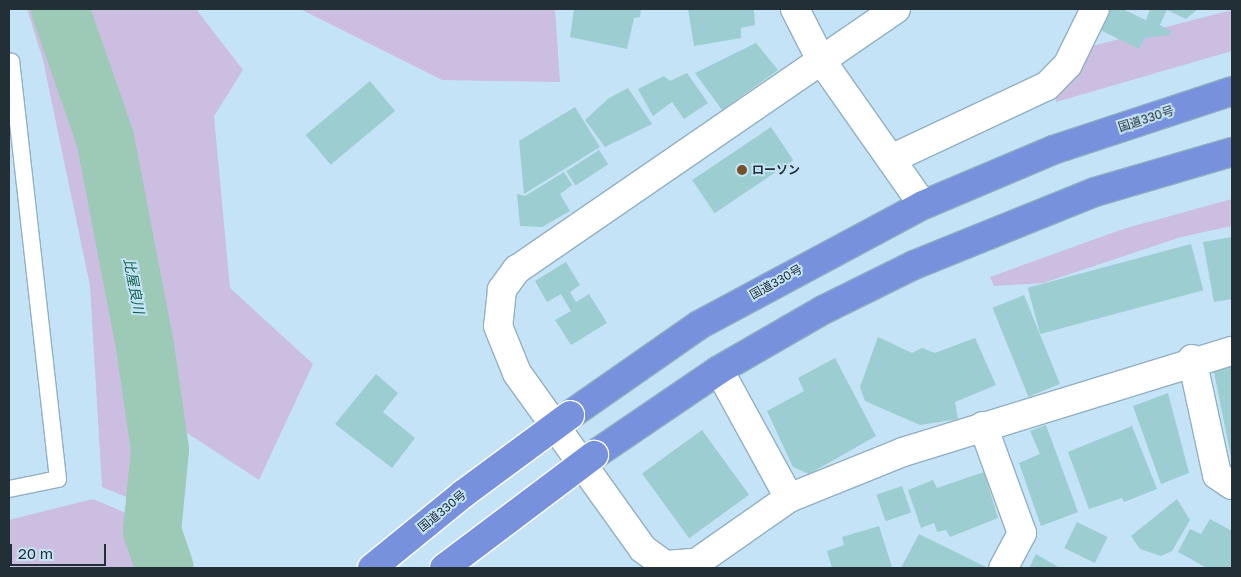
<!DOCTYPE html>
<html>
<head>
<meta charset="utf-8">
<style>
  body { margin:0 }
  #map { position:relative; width:1241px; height:577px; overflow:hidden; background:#c5e3f7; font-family:"Golos Text","Noto Sans JP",sans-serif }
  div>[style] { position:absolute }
  .green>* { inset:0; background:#cbbee0 }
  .river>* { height:58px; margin:-29px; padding:0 29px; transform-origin:29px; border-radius:29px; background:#9dc9b7 }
  .building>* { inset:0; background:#9bcdd1; transform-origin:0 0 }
  .roads { filter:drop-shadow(1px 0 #92b0c2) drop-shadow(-1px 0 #92b0c2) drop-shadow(0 1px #92b0c2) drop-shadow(0 -1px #92b0c2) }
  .lane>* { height:16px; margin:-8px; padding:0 8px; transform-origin:8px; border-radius:8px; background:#fff }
  .street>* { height:28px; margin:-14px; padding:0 14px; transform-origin:14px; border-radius:14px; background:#fff }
  .highway>* { height:28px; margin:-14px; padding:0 14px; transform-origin:14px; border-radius:14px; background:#7791dd }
  .bridges { filter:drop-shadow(1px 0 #fff) drop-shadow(-1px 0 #fff) drop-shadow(0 1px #fff) drop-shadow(0 -1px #fff) }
  .highway-bridge>* { height:28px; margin:-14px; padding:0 14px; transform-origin:14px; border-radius:14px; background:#7791dd }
  .dots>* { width:14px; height:14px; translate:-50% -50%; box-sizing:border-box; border:2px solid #c5e3f7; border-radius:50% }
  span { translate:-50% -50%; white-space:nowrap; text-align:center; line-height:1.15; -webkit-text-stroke:4px #c5e3f7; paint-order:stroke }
  .street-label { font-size:12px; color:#232f36 }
  .poi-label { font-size:12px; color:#232f36; font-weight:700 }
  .left { translate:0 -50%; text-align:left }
  .water-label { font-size:14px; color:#13624b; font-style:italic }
  .frame { position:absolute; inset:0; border:10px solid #232f36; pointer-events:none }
  .scale { position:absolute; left:10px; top:544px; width:96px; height:22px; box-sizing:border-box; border:2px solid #232f36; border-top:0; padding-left:6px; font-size:15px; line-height:18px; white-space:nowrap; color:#232f36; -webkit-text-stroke:4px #c5e3f7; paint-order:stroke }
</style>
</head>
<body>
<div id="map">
  <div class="green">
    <div style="clip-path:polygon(27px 9px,196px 9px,243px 70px,214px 116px,230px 288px,313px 364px,259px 480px,184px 431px,163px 512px,102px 487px,90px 286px,43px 60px)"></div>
    <div style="clip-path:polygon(300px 9px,555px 9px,560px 82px,442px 80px)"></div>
    <div style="clip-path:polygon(1232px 10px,1232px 51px,1056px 102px,1055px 92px,1092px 46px)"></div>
    <div style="clip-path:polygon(1232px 199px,1232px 226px,1181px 237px,1043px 283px,994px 286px,990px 277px,1123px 229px)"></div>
    <div style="clip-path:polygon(93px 499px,176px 534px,177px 568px,9px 568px,9px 520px)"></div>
  </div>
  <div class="river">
    <div style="left:60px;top:9px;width:137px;rotate:70.8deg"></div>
    <div style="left:105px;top:138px;width:212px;rotate:79.1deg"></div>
    <div style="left:145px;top:346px;width:105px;rotate:81.8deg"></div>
    <div style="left:160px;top:450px;width:81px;rotate:95.6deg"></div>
    <div style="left:152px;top:531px;width:39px;rotate:71deg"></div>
  </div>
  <div class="building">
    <div style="clip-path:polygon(574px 9px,641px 9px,640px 17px,634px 18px,627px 49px,570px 37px)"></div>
    <div style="clip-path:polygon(688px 9px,754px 9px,755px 25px,741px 28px,741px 38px,694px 46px)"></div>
    <div style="clip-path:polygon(1104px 9px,1122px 9px,1146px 20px,1150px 9px,1198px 9px,1186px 19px,1167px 10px,1160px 25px,1171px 31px,1169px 35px,1145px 38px,1139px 49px,1094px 27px)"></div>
    <div style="clip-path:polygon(756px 43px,778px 70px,722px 110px,695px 73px)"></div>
    <div style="clip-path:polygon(687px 73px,708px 103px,684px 119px,672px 102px,653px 116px,638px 89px,664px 76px,670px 81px)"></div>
    <div style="left:370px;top:81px;width:39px;height:84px;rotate:50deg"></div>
    <div style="clip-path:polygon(628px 88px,652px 124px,605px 147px,585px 120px,609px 98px)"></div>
    <div style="clip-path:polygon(575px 107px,600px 147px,524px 194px,519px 141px)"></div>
    <div style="left:771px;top:127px;width:40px;height:95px;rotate:56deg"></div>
    <div style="left:599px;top:150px;width:17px;height:39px;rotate:57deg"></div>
    <div style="clip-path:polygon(564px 172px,572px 185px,560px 194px,570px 211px,542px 227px,520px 226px,517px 194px,525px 196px)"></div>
    <div style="clip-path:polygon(1232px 237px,1232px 299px,1214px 302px,1203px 242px)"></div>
    <div style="left:1191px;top:244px;width:48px;height:169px;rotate:75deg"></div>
    <div style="clip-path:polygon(566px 262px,580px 285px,570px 292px,576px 302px,589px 294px,607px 323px,571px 345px,555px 320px,571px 311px,561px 294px,547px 302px,535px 281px)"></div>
    <div style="left:1024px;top:295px;width:96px;height:34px;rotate:68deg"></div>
    <div style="clip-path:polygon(878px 337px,912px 353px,922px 348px,935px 353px,975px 338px,996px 385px,955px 402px,958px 419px,920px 425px,865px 401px,860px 387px)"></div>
    <div style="clip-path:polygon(835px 358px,876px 436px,809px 474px,793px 467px,767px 411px,804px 391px,798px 378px)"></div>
    <div style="clip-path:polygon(1232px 364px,1232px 456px,1231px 457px,1213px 367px)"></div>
    <div style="clip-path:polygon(376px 374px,398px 393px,383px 412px,415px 438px,392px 468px,335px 424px)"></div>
    <div style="clip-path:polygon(1168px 393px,1189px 473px,1161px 484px,1133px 406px)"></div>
    <div style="clip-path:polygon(1046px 425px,1078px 512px,1041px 526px,1019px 463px,1040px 454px,1030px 431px)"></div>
    <div style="clip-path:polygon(1132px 426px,1157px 489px,1124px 502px,1122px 498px,1089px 509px,1068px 452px)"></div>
    <div style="left:702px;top:430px;width:80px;height:74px;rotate:54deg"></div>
    <div style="clip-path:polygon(984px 472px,998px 518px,950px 537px,946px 530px,937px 532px,934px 523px,921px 528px,908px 490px,933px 480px,937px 488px)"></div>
    <div style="left:902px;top:486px;width:28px;height:27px;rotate:71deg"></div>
    <div style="clip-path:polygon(1177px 499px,1190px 520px,1172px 551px,1161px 556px,1140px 549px,1131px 536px)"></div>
    <div style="clip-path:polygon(1210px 519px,1232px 531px,1232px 568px,1207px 568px,1178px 552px,1190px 529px,1201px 534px)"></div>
    <div style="left:1077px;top:522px;width:34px;height:29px;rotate:26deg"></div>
    <div style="clip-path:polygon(879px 526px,892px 567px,832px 568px,827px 551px,844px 545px,842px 537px)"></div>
    <div style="clip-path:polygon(919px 534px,988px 568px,901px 568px)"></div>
    <div style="clip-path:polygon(1036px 554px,1060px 568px,1029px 568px)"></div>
  </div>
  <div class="roads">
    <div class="lane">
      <div style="left:9px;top:489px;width:50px;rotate:-11.5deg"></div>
      <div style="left:58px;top:479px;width:420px;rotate:-96.4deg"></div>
    </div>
    <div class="street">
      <div style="left:795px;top:9px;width:57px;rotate:63deg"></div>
      <div style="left:821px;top:60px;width:177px;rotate:54.9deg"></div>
      <div style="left:896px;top:9px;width:460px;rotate:145.5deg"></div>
      <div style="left:517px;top:269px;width:26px;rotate:126deg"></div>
      <div style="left:502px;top:290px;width:36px;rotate:96deg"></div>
      <div style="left:498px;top:326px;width:51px;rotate:68deg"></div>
      <div style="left:517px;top:373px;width:216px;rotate:54.4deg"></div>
      <div style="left:643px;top:549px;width:27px;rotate:36deg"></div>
      <div style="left:665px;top:565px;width:31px;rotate:-4deg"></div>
      <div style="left:696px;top:563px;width:113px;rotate:-35deg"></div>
      <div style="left:789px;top:498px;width:123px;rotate:-22deg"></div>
      <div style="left:903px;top:452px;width:344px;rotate:-17.1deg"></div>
      <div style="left:891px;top:159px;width:172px;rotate:-25.1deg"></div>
      <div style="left:1047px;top:86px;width:30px;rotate:-46deg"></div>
      <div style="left:1068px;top:64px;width:61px;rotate:-63.9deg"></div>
      <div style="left:1192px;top:359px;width:119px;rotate:77.8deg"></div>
      <div style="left:1217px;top:475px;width:18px;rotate:34deg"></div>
      <div style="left:719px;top:370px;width:146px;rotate:61.3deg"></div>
      <div style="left:983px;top:426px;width:114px;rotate:70deg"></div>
      <div style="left:1022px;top:533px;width:40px;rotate:118deg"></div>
    </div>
    <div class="highway">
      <div style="left:570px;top:415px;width:157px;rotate:-34.9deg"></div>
      <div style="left:699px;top:325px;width:254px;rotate:-28.2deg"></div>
      <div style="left:923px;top:205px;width:141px;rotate:-22.9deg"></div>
      <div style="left:1053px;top:150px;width:188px;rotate:-18.2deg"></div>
      <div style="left:594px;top:455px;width:151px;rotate:-34.2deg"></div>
      <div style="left:719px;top:370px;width:120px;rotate:-30deg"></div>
      <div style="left:823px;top:310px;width:102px;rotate:-26.3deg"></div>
      <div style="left:914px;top:265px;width:195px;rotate:-22deg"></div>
      <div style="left:1095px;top:192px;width:143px;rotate:-16.3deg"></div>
    </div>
  </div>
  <div class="bridges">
    <div class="highway-bridge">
      <div style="left:372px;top:568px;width:117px;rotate:-39.1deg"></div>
      <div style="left:463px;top:494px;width:133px;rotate:-36.4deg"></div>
      <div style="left:444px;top:568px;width:188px;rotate:-37deg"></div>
    </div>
  </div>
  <div class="dots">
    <div style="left:742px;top:170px;background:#74512a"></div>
  </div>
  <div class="street-label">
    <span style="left:1146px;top:119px;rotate:-18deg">国道330号</span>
    <span style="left:776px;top:282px;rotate:-29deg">国道330号</span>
    <span style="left:442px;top:511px;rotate:-39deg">国道330号</span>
  </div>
  <div class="poi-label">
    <span class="left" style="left:752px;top:170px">ローソン</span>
  </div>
  <div class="water-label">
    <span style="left:134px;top:286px;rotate:79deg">比屋良川</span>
  </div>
  <div class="frame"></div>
  <div class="scale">20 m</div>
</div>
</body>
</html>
